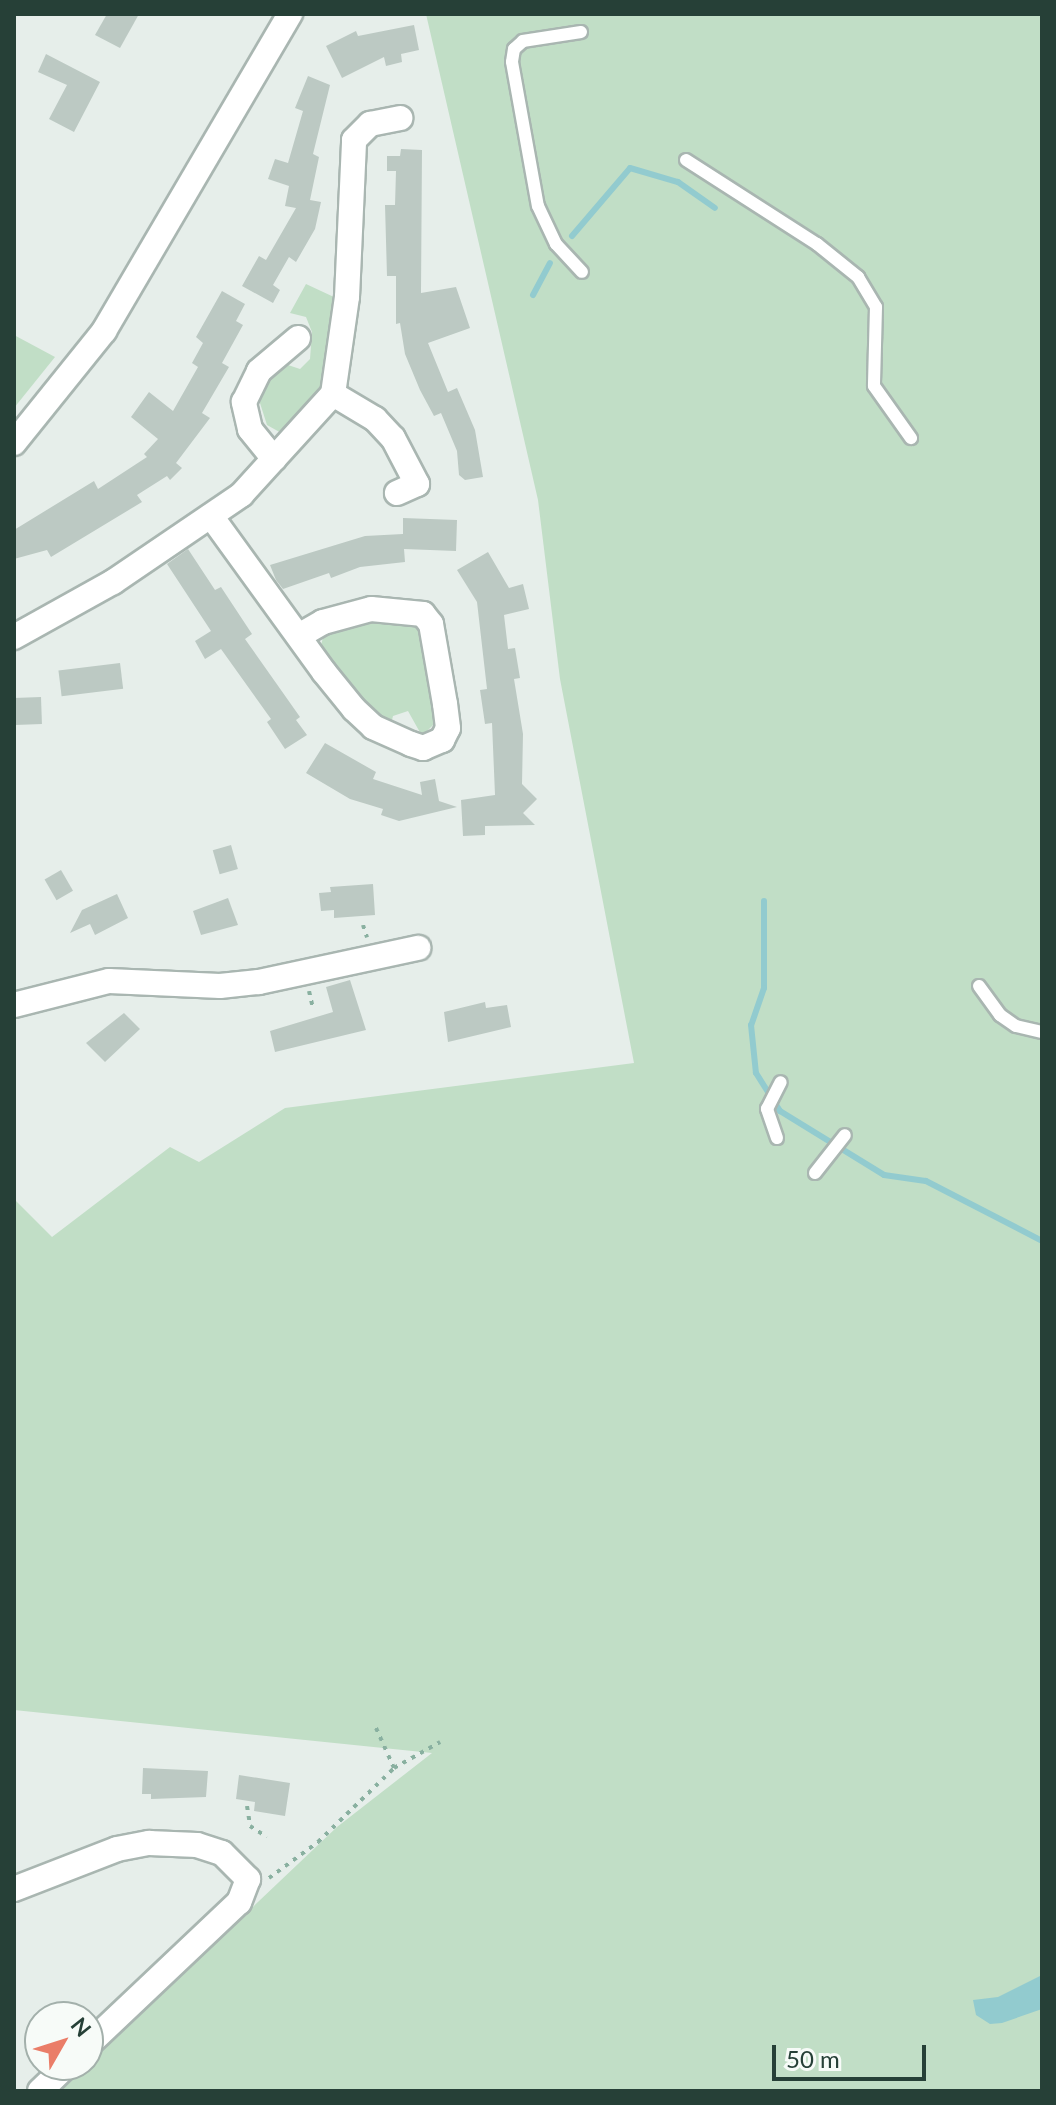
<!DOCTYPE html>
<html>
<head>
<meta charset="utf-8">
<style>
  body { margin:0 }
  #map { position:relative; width:1056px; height:2105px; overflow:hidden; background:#e6eeea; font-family:Lato,sans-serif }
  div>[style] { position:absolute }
  .green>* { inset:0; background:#c1dec6 }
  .water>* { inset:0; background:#92cbcf }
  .stream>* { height:6px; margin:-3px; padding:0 3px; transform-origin:3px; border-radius:3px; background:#92cbcf }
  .building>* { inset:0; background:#bcc9c3; transform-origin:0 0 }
  .path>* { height:4px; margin-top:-2px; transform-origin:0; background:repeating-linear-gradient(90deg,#89b0a0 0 4px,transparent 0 10px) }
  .roads { filter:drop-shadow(2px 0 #a9b6b1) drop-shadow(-2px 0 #a9b6b1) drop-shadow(0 2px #a9b6b1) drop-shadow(0 -2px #a9b6b1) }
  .service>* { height:12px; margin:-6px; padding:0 6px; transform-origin:6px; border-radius:6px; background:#fff }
  .minor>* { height:24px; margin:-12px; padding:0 12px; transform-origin:12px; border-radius:12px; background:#fff }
  .secondary>* { height:24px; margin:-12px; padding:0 12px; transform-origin:12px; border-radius:12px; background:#fff }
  span { translate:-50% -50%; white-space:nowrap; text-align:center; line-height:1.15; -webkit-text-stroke:8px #f7fbf8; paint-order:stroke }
  .frame { position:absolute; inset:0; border:16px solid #264037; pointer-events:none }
  .north { position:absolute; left:24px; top:2001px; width:80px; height:80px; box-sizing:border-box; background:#f7fbf8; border:2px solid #a3b0ab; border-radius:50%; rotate:51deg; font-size:22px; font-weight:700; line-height:32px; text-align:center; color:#264037 }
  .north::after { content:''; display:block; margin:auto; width:28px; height:36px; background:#ea7d68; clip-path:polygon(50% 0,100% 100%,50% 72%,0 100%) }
  .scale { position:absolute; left:772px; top:2045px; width:154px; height:36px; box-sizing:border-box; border:4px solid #264037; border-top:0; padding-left:10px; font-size:24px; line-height:28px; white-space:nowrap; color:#264037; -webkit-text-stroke:6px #f7fbf8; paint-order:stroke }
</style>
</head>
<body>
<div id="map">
  <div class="green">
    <div style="clip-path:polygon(426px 14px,1042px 14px,1042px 2091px,59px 2091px,337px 1827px,432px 1753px,14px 1710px,14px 1199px,52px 1237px,170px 1147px,199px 1162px,285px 1108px,634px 1063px,560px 679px,538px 500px)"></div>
    <div style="clip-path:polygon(306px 284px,336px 298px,327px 369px,314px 403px,283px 434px,267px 425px,259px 400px,271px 377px,288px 365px,300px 369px,310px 359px,312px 332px,306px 317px,290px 313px)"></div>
    <div style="clip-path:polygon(14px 335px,55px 357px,14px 408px)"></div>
    <div style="clip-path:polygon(384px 616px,420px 625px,437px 721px,422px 736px,408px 711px,393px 716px,391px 724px,381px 720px,320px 649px,324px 634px)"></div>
  </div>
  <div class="water">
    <div style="clip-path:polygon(1042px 1975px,1042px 2009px,1002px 2023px,990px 2024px,976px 2015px,973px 2000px,998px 1997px)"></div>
  </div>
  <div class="stream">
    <div style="left:572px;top:236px;width:89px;rotate:-49.5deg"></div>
    <div style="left:630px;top:168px;width:50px;rotate:16.3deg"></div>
    <div style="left:678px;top:182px;width:45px;rotate:35.1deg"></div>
    <div style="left:533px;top:295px;width:36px;rotate:-62deg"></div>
    <div style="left:764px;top:901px;width:87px;rotate:90deg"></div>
    <div style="left:764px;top:988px;width:39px;rotate:109deg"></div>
    <div style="left:751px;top:1025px;width:48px;rotate:84.1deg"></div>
    <div style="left:756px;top:1073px;width:45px;rotate:57.7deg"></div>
    <div style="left:780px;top:1111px;width:122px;rotate:31.6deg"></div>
    <div style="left:884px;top:1175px;width:42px;rotate:8.1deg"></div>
    <div style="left:926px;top:1181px;width:131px;rotate:27.3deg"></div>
  </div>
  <div class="building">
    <div style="clip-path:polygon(107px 14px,139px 14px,120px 48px,95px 35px)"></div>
    <div style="clip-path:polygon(414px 25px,419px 50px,401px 54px,402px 62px,386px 66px,384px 57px,342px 78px,326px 46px,356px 31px,358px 36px)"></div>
    <div style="clip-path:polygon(46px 54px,100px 82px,74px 132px,49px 119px,67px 85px,38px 72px)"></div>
    <div style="clip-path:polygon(308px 76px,330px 85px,313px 154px,319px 157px,310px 200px,321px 202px,315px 229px,296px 262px,289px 257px,273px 285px,280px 290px,273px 303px,242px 286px,259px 256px,266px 260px,296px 208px,285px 206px,289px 186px,268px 179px,275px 159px,288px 163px,303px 111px,295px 108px)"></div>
    <div style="clip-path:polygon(401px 149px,422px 150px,421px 293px,456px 287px,470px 328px,428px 343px,448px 392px,457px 388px,475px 430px,483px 477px,465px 480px,459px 475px,457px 451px,441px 413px,434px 416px,420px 390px,405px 354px,400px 323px,396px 324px,396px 276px,387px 276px,385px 205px,395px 205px,396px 171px,387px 171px,387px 156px,400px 156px)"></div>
    <div style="clip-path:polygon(222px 291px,245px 304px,236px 321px,243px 325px,222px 363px,229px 367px,202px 413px,210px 418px,176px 463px,182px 468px,170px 480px,167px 476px,137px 495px,142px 502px,51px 557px,47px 550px,14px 559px,14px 530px,94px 481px,98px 489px,147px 457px,144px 454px,158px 439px,131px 417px,149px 392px,173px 411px,198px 367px,192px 363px,203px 343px,196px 337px)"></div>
    <div style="clip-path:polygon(403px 518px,457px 520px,456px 551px,404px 549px,405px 562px,360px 567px,331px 578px,329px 573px,283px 589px,276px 580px,270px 565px,365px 536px,403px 534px)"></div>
    <div style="clip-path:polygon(188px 549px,215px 590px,221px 587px,252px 634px,245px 639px,300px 717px,296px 720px,307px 735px,285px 749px,267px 722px,271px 719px,221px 649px,205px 659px,195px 641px,211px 631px,167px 564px)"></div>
    <div style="clip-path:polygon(488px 552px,509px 588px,523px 584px,529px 609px,504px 615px,508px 649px,515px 648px,520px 678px,514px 679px,523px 734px,522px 784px,537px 799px,523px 813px,535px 825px,485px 826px,485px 835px,463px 836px,461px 800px,495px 795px,492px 723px,485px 724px,480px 690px,487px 689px,477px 602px,457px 570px)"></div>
    <div style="left:120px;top:663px;width:26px;height:62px;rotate:83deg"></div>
    <div style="left:41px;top:697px;width:27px;height:27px;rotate:88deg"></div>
    <div style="clip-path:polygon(325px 743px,376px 772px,373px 779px,422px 795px,420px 782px,435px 779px,439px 801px,457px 807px,399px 821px,381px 815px,383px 809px,350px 799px,306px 773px)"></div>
    <div style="left:231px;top:845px;width:25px;height:19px;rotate:74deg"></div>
    <div style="left:61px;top:870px;width:24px;height:19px;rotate:60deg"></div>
    <div style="clip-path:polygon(373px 884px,375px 915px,334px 918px,334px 910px,321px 911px,319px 893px,331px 892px,330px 887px)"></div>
    <div style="clip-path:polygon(117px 894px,128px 918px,95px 935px,90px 924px,70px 933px,82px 910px)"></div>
    <div style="clip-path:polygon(228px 898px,238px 925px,201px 935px,193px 911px)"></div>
    <div style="clip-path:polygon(350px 980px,366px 1030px,275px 1052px,270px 1031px,333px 1012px,326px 987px)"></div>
    <div style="clip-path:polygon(485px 1002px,486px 1008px,507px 1005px,511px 1027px,448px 1042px,444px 1012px)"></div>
    <div style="clip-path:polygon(124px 1013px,140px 1029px,105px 1062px,86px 1043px)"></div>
    <div style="clip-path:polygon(143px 1768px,208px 1771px,206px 1797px,151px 1799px,151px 1794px,142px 1794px)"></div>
    <div style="clip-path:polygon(239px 1775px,290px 1783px,285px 1816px,254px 1811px,255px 1802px,236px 1799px)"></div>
  </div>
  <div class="path">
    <div style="left:363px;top:925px;width:13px;rotate:72deg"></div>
    <div style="left:309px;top:991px;width:17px;rotate:77deg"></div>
    <div style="left:394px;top:1768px;width:53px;rotate:-29.5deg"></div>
    <div style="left:247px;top:1806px;width:20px;rotate:81deg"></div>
    <div style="left:250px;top:1826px;width:20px;rotate:33deg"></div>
    <div style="left:269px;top:1878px;width:61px;rotate:-36.3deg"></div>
    <div style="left:318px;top:1842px;width:106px;rotate:-44.2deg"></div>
    <div style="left:394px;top:1768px;width:44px;rotate:-114.2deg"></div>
  </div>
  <div class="roads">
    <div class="service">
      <div style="left:581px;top:32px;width:59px;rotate:171.2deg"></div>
      <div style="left:523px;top:41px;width:12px;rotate:138deg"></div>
      <div style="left:514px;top:49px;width:13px;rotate:99deg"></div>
      <div style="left:512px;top:62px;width:146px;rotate:79.8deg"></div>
      <div style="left:538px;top:206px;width:42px;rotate:64.7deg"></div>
      <div style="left:556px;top:244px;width:38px;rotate:47deg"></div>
      <div style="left:686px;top:160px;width:156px;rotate:32.7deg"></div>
      <div style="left:817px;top:244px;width:53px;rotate:38.8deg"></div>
      <div style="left:858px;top:277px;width:35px;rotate:59deg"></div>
      <div style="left:876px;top:307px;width:79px;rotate:91.5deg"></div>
      <div style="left:874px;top:386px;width:64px;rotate:54.6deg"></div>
      <div style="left:979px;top:986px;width:36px;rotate:54deg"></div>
      <div style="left:1000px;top:1015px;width:19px;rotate:35deg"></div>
      <div style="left:1016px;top:1026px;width:27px;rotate:13deg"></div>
      <div style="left:777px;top:1138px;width:31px;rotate:-109deg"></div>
      <div style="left:767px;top:1109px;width:30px;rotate:-63deg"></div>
      <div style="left:815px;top:1173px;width:48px;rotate:-51.7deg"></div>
    </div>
    <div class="minor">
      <div style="left:333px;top:394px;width:49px;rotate:30.8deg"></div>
      <div style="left:375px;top:419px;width:26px;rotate:47deg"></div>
      <div style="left:393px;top:438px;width:52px;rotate:62.4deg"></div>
      <div style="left:417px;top:484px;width:22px;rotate:156deg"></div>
      <div style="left:274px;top:459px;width:38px;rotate:-129deg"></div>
      <div style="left:250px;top:429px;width:28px;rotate:-103deg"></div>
      <div style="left:244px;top:402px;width:34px;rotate:-64deg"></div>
      <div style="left:259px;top:371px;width:51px;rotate:-40.2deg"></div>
      <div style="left:211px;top:516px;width:193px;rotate:54.1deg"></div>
      <div style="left:324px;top:672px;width:48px;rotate:51deg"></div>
      <div style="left:354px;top:709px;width:26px;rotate:43deg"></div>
      <div style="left:373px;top:727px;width:42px;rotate:24.1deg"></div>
      <div style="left:411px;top:744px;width:13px;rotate:18deg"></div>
      <div style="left:423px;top:748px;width:21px;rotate:-23deg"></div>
      <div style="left:442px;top:740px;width:13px;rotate:-63deg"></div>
      <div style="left:448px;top:728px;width:24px;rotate:-97deg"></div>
      <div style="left:445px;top:704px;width:81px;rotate:-99.9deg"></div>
      <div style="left:431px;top:624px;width:13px;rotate:-129deg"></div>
      <div style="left:423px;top:614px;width:52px;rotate:-174.5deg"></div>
      <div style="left:371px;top:609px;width:50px;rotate:164.8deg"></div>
      <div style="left:323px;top:622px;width:28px;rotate:150deg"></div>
      <div style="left:14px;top:637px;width:113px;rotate:-29.1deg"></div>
      <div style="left:113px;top:582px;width:155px;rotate:-34.2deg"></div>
      <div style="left:241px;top:495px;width:137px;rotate:-47.7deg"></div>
      <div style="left:333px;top:394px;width:98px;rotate:-81.8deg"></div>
      <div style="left:347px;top:297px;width:157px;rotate:-87.4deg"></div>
      <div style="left:354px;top:140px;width:23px;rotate:-45deg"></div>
      <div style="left:370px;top:124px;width:31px;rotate:-11deg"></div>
      <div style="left:14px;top:1005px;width:98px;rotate:-14.2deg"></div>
      <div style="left:109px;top:981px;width:111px;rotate:2.6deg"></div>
      <div style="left:220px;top:986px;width:39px;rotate:-6deg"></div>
      <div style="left:259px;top:982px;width:163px;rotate:-12.1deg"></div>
      <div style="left:14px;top:1889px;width:110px;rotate:-21.2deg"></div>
      <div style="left:117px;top:1849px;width:33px;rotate:-11deg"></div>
      <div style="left:149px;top:1843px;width:48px;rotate:2.4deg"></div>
      <div style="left:197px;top:1845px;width:26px;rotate:18deg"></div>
      <div style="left:222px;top:1853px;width:37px;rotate:45deg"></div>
      <div style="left:248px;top:1879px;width:25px;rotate:111deg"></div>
      <div style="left:239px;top:1902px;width:208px;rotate:136.6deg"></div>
      <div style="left:40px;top:2091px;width:37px;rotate:-44deg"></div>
    </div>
    <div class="secondary">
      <div style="left:14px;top:443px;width:144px;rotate:-51.2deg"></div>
      <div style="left:104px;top:331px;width:368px;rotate:-59.6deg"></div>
    </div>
  </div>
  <div class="frame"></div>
  <div class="north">N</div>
  <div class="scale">50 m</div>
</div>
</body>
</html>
